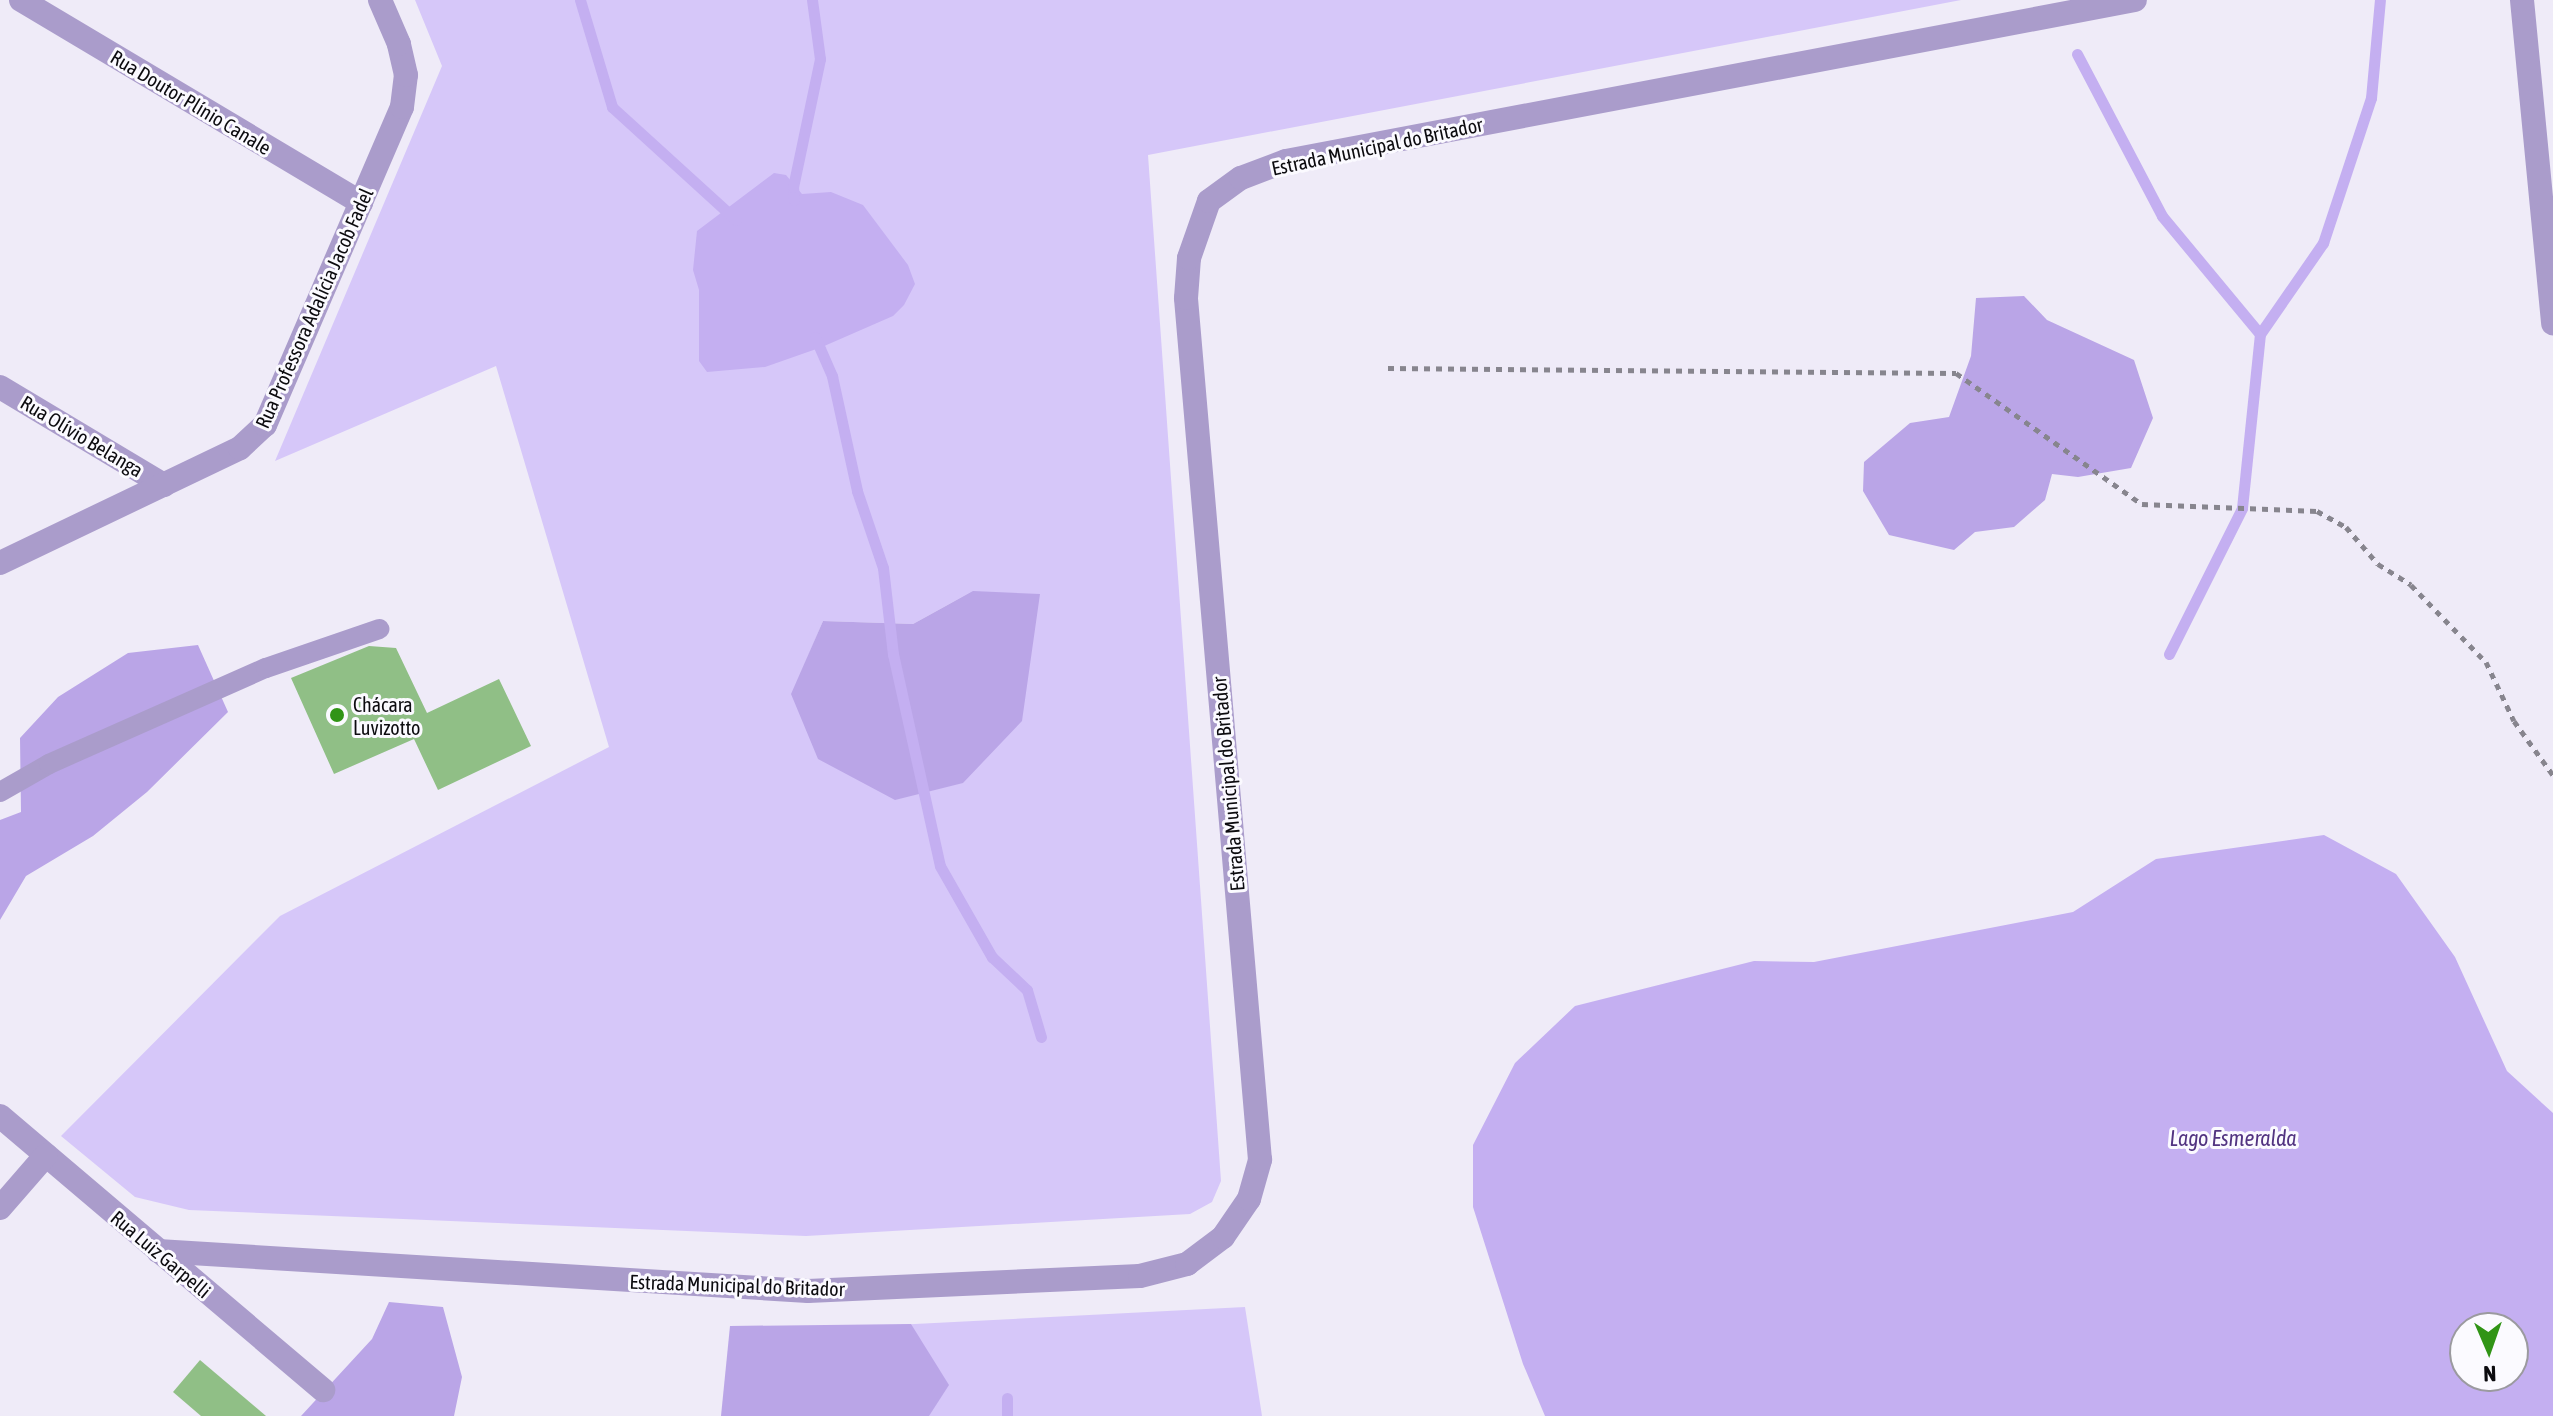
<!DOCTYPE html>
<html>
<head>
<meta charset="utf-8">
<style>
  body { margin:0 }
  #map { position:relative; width:2553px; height:1416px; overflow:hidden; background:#efebf8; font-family:"Asap Condensed",sans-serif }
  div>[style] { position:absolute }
  .green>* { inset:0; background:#d6c7f9 }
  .forest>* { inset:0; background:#baa5e7 }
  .water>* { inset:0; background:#c4aff1 }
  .stream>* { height:11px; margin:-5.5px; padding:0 5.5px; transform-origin:5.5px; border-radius:5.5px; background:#c4aff1 }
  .building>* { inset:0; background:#90bf86 }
  .path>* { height:5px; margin-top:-2.5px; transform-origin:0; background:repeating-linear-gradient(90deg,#87858e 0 6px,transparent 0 12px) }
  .service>* { height:20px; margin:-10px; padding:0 10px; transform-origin:10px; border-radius:10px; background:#aa9ccb }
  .minor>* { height:24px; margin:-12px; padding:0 12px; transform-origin:12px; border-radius:12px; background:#aa9ccb }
  .dots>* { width:22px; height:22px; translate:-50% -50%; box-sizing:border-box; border:4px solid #fbfaff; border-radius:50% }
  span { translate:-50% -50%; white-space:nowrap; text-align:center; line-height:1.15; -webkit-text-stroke:6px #fbfaff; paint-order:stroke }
  .street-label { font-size:20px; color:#0c0b0f }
  .poi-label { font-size:20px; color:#0c0b0f }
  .left { translate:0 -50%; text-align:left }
  .water-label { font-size:22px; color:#523481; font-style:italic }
  .north { position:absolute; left:2449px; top:1312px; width:80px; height:80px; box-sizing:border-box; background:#fbfaff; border:2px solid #9b9a9f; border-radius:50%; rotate:178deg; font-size:22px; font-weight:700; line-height:32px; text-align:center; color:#0c0b0f }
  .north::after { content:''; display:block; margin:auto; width:28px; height:36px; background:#319416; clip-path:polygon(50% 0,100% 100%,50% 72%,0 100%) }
</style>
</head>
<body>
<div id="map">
  <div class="green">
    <div style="clip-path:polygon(evenodd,415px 0,1961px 0,1148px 155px,1221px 1181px,1212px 1202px,1190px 1214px,806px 1236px,189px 1210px,135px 1197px,61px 1136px,280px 916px,609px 747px,496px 366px,275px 461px,442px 66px,415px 0,973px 591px,792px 694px,823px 621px,913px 624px,973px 591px)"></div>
    <div style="clip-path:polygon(1245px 1307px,1262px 1416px,861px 1416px,856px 1327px)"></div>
  </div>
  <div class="forest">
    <div style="clip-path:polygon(2024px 296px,2047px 320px,2134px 360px,2153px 418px,2131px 468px,2078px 477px,2052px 474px,2045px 500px,2014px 527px,1975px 532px,1954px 550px,1889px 535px,1863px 491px,1864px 462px,1910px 423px,1949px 417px,1971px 356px,1976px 298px)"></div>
    <div style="clip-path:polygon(973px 591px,1040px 594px,1022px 721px,963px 783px,895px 800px,818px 759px,791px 694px,823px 621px,913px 624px)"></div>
    <div style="clip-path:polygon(198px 645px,228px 712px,147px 792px,93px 836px,26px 876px,0 920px,0 820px,21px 812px,20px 738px,58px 697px,128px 653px)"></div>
    <div style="clip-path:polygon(389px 1302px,443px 1307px,462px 1377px,454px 1416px,301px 1416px,372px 1339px)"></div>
    <div style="clip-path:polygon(911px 1324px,949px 1385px,929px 1416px,721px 1416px,730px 1326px)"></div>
  </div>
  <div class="water">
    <div style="clip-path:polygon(774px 173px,786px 175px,802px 194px,831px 192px,863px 205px,908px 265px,915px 284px,904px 305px,893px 316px,822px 347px,765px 367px,707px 372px,699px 361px,699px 290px,693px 270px,697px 231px)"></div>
    <div style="clip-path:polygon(evenodd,2324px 835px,2396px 874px,2455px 957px,2507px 1071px,2553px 1113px,2553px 1416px,1545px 1416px,1523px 1364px,1473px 1207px,1473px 1145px,1515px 1063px,1575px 1006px,1754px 961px,1814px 962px,2073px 912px,2156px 859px,2324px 835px,2513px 1328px,2513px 1376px,2465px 1376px,2465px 1328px,2513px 1328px)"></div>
  </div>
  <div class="stream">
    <div style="left:580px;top:0;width:112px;rotate:73.3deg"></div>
    <div style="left:612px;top:107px;width:168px;rotate:42.3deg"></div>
    <div style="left:2077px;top:54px;width:183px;rotate:62.3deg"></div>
    <div style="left:2162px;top:216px;width:153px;rotate:50.3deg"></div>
    <div style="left:794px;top:200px;width:13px;rotate:-94deg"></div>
    <div style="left:793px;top:187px;width:131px;rotate:-78.1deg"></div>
    <div style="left:820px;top:59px;width:60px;rotate:-97.7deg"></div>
    <div style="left:815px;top:337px;width:43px;rotate:66.4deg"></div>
    <div style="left:832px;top:376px;width:118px;rotate:77.7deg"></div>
    <div style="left:857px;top:491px;width:81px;rotate:71.3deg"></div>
    <div style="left:883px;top:568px;width:87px;rotate:83.4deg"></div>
    <div style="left:893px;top:654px;width:217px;rotate:77.5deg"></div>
    <div style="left:940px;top:866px;width:105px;rotate:60.3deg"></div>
    <div style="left:992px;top:957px;width:48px;rotate:43.3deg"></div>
    <div style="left:1027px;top:990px;width:49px;rotate:73.4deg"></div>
    <div style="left:2169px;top:654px;width:163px;rotate:-63.4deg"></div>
    <div style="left:2242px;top:508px;width:175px;rotate:-84.1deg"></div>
    <div style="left:2260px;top:334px;width:111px;rotate:-55.3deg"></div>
    <div style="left:2323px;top:243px;width:153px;rotate:-71.7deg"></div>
    <div style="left:2371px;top:98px;width:98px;rotate:-84.8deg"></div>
    <div style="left:1007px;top:1398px;width:18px;rotate:90deg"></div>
  </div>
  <div class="building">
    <div style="clip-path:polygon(369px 646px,396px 648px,427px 713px,499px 679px,531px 746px,438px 790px,414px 739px,334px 774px,291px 678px)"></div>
    <div style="clip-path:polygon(200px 1360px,266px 1416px,201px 1416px,173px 1392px)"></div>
  </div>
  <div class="path">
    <div style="left:1388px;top:368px;width:568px;rotate:0.5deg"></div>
    <div style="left:1956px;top:373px;width:228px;rotate:35.2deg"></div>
    <div style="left:2142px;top:504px;width:175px;rotate:2.3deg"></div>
    <div style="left:2317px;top:511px;width:33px;rotate:29deg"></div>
    <div style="left:2346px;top:527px;width:49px;rotate:49.1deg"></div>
    <div style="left:2378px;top:564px;width:39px;rotate:32deg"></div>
    <div style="left:2411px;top:585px;width:107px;rotate:45.8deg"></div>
    <div style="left:2486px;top:662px;width:65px;rotate:64.6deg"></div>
    <div style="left:2514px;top:721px;width:67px;rotate:54.2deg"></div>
  </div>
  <div class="service">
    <div style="left:0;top:792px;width:56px;rotate:-29.7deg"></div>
    <div style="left:49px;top:764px;width:237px;rotate:-23.9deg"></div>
    <div style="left:266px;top:668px;width:120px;rotate:-19deg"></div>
  </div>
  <div class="minor">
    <div style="left:21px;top:0;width:396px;rotate:30.8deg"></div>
    <div style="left:2522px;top:0;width:325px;rotate:84.5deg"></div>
    <div style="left:0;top:387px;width:191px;rotate:30.9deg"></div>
    <div style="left:0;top:563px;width:266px;rotate:-25.6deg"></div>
    <div style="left:240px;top:448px;width:34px;rotate:-43deg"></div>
    <div style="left:265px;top:425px;width:346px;rotate:-66.7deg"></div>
    <div style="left:402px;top:107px;width:32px;rotate:-83deg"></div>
    <div style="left:406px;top:75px;width:32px;rotate:-103deg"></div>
    <div style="left:399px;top:44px;width:48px;rotate:-113.4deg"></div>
    <div style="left:0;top:1116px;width:424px;rotate:40.3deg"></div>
    <div style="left:0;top:1208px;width:70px;rotate:-49deg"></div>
    <div style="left:158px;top:1251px;width:651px;rotate:3.52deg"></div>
    <div style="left:808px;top:1291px;width:332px;rotate:-2.6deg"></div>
    <div style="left:1140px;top:1276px;width:49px;rotate:-14.3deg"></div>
    <div style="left:1187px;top:1264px;width:45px;rotate:-36.9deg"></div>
    <div style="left:1223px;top:1237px;width:46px;rotate:-55.6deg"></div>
    <div style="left:1249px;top:1199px;width:41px;rotate:-74.2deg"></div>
    <div style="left:1260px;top:1160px;width:865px;rotate:-94.91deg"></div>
    <div style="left:1186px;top:298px;width:40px;rotate:-85.7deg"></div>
    <div style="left:1189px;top:258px;width:60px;rotate:-70.7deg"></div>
    <div style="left:1209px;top:201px;width:39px;rotate:-36deg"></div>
    <div style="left:1241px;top:178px;width:48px;rotate:-20.7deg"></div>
    <div style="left:1286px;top:161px;width:864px;rotate:-10.74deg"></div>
  </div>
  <div class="dots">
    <div style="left:337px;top:715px;background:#319416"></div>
  </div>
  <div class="street-label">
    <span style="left:191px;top:102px;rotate:31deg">Rua Doutor Plínio Canale</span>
    <span style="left:1377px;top:146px;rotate:-12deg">Estrada Municipal do Britador</span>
    <span style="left:314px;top:308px;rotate:-66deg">Rua Professora Adalícia Jacob Fadel</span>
    <span style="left:82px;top:436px;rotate:31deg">Rua Olívio Belanga</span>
    <span style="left:1228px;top:784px;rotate:-95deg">Estrada Municipal do Britador</span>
    <span style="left:161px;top:1254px;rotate:40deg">Rua Luiz Garpelli</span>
    <span style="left:737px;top:1285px;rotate:2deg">Estrada Municipal do Britador</span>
  </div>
  <div class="poi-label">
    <span class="left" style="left:353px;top:716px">Chácara<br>Luvizotto</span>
  </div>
  <div class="water-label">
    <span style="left:2233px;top:1139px">Lago Esmeralda</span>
  </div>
  <div class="north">N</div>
</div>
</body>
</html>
